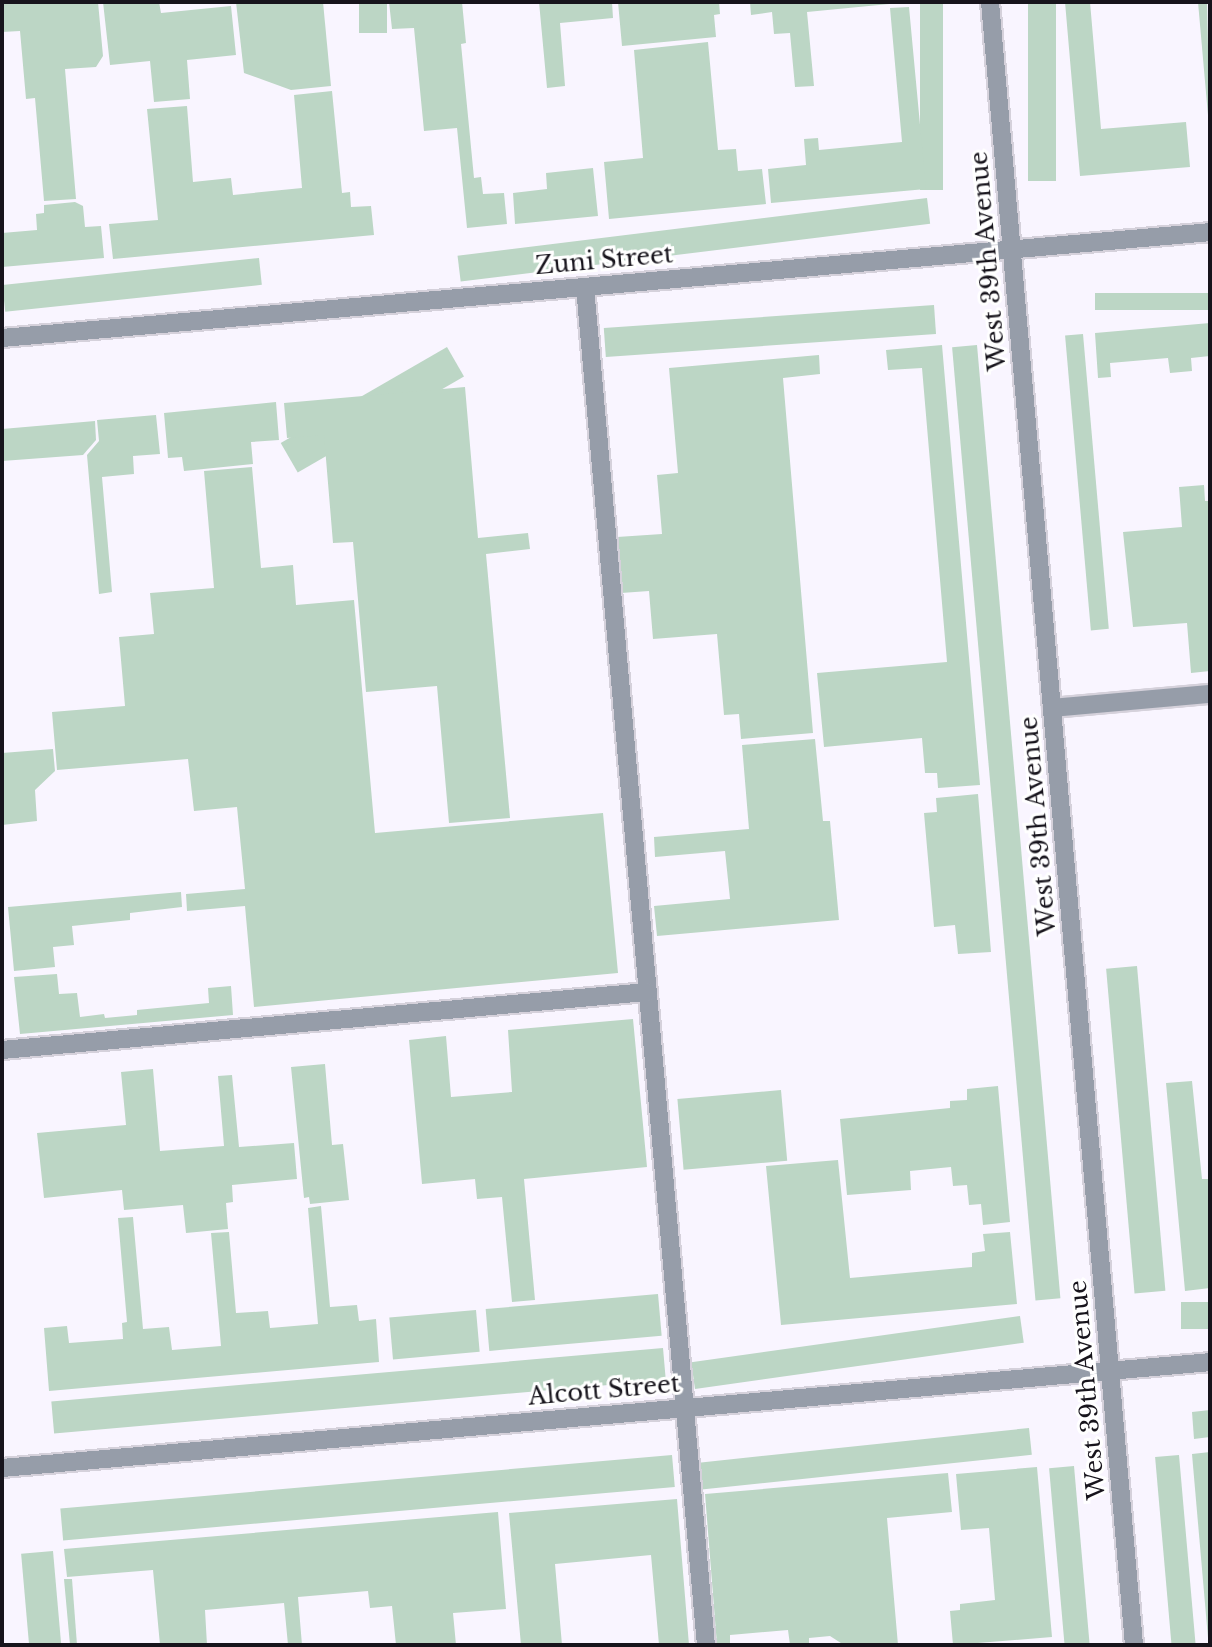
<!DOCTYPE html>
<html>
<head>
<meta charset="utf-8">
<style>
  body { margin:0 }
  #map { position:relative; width:1212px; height:1647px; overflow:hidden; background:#f9f5ff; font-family:"Libre Baskerville",serif }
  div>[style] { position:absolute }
  .green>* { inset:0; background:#bcd6c5; transform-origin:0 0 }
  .roads { filter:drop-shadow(2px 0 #d5d1db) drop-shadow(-2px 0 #d5d1db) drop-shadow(0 2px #d5d1db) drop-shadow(0 -2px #d5d1db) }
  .service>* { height:18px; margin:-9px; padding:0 9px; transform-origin:9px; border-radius:9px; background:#969da9 }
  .minor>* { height:18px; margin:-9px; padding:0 9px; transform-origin:9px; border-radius:9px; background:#969da9 }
  .tertiary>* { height:18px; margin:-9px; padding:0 9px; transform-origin:9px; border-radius:9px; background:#969da9 }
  span { translate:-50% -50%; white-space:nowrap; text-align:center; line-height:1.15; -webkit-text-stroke:6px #fff; paint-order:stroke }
  .street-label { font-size:24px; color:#17141c }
  .frame { position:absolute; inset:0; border:4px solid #17141c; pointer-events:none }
</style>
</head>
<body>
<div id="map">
  <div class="green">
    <div style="clip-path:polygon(2px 2px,98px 2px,103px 56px,96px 67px,65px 69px,76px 199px,44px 201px,35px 98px,26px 99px,20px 31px,2px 32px)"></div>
    <div style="clip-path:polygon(103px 2px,159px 2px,161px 13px,231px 6px,236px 55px,187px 60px,190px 99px,154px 102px,150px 61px,110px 65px)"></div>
    <div style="clip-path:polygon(236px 2px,323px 2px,331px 86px,291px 90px,244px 73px)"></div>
    <div style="left:359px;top:2px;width:28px;height:31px"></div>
    <div style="clip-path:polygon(389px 2px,462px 2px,466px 43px,461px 44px,474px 178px,481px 177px,483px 194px,504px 193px,507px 224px,467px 228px,457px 128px,424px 131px,414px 28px,392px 29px)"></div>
    <div style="clip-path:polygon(539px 2px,612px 2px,613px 18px,560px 23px,565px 86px,547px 88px)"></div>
    <div style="clip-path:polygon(618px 2px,719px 2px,720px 14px,714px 15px,716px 37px,622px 46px)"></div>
    <div style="clip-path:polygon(750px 2px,910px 2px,807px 12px,814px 86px,795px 87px,790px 33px,774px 34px,772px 12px,751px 15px)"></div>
    <div style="left:920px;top:2px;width:23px;height:188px"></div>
    <div style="left:1028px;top:2px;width:28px;height:179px"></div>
    <div style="clip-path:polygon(1065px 2px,1090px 2px,1101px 129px,1186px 122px,1190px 167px,1080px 176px)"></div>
    <div style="clip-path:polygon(1198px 2px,1207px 2px,1210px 138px)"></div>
    <div style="clip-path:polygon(909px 7px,926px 189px,771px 203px,768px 169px,806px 165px,804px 139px,818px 138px,819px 150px,902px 142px,890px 8px)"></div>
    <div style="clip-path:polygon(708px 42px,718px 150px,736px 149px,738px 171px,762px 169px,766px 204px,609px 219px,604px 162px,643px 158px,634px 50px)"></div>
    <div style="clip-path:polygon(332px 91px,342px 193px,350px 192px,351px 207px,371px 206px,374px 235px,113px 259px,109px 224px,158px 220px,147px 109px,187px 106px,193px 182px,231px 178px,233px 195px,302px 188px,294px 95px)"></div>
    <div style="clip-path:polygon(593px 168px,598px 216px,515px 224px,513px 193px,547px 189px,546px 173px)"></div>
    <div style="left:927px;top:198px;width:26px;height:473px;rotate:83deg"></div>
    <div style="clip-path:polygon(75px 202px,83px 206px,85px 227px,101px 226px,104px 258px,2px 267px,2px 233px,37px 230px,36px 214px,44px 213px,44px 205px)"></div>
    <div style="left:259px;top:258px;width:27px;height:258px;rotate:84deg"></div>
    <div style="left:1210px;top:293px;width:17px;height:115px;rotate:90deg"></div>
    <div style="left:934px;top:305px;width:29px;height:331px;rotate:86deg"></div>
    <div style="clip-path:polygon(1210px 323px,1210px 356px,1191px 358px,1192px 371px,1170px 373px,1168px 358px,1110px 363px,1111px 377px,1098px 378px,1095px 333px)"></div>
    <div style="left:1083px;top:334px;width:296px;height:18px;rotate:85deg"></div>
    <div style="clip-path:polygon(942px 345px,980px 785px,938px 788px,937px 773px,925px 773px,922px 738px,824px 747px,817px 673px,947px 662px,922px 368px,888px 370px,886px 350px)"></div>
    <div style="left:977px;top:345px;width:957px;height:25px;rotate:85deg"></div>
    <div style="left:447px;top:347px;width:34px;height:192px;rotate:60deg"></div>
    <div style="clip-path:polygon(819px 355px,820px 374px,783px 378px,813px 733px,741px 739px,739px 714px,724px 715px,717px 634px,653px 639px,649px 591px,621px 593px,617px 537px,662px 534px,657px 475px,678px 473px,669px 368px)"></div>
    <div style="clip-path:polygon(465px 387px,478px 538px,528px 533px,530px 549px,486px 554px,510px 818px,449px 823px,437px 686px,366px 692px,353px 542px,333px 543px,324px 435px,287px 438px,284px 403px)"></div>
    <div style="clip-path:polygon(276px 402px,279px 440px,251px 442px,253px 464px,184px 471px,182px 457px,168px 458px,164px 413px)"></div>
    <div style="clip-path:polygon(156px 415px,160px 454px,133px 456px,134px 474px,102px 477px,112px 592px,99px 594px,87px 455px,99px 441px,97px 420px)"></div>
    <div style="clip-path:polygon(95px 421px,96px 440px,83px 455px,2px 461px,2px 429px)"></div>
    <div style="clip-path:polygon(252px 467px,261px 568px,293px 565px,296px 605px,354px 600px,375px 833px,603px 813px,618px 973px,254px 1007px,245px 906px,187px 911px,186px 894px,245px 889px,237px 807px,194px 811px,188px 759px,57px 770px,52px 712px,125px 706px,119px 637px,154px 634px,150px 593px,214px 588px,204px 471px)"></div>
    <div style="clip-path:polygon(1204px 485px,1205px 501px,1210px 501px,1210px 671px,1191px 673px,1187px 623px,1133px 627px,1123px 532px,1182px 527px,1179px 487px)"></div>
    <div style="clip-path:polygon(815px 739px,823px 821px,830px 821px,839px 920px,657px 936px,654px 906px,730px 899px,725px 851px,655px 857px,654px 837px,749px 829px,742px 745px)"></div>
    <div style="clip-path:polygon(53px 749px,55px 771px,35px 790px,37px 821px,2px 825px,2px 753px)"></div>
    <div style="clip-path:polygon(978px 794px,991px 952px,958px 954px,955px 925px,934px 927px,924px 813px,937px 812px,936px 798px)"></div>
    <div style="clip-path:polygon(181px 892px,182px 907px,130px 913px,130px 920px,72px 926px,74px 945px,53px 947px,55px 967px,14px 971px,8px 907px)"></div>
    <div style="left:1137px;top:966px;width:326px;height:31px;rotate:85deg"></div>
    <div style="clip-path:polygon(57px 974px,59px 994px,77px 993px,80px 1017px,104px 1014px,105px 1018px,137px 1015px,137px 1010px,209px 1003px,208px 988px,231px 986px,233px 1015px,20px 1034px,14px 977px)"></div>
    <div style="clip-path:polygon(633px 1019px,647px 1167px,524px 1179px,535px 1300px,512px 1302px,502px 1197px,477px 1199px,475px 1179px,422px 1184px,409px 1040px,446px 1036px,451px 1097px,512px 1092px,508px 1030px)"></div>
    <div style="clip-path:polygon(325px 1064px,332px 1145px,343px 1144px,349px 1200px,310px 1204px,309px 1197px,304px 1198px,291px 1067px)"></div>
    <div style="clip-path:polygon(153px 1069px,160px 1151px,224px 1146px,218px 1076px,232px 1075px,239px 1147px,294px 1143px,297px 1179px,232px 1185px,233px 1202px,226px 1203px,228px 1229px,186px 1233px,183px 1205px,124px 1210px,122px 1190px,44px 1198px,37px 1133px,126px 1125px,121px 1072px)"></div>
    <div style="clip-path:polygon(1192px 1081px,1202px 1179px,1210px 1179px,1210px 1288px,1185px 1291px,1166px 1083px)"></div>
    <div style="clip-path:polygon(998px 1086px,1010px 1222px,983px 1225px,981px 1204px,969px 1205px,967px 1185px,953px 1186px,951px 1167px,910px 1171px,911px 1190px,847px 1195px,840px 1119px,950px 1108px,950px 1101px,967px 1100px,967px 1089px)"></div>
    <div style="left:781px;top:1090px;width:71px;height:104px;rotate:85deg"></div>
    <div style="clip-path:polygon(838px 1160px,850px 1278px,972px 1267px,972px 1253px,985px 1251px,983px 1234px,1010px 1232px,1017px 1304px,781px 1325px,766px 1166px)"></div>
    <div style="clip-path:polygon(321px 1206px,330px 1307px,357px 1305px,359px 1321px,376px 1319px,379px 1362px,49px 1391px,44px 1328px,67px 1326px,69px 1343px,123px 1339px,122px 1323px,127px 1322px,118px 1218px,133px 1217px,143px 1329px,169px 1327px,172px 1350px,221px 1346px,211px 1233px,229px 1232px,236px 1313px,268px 1311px,270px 1328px,318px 1324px,308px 1208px)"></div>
    <div style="left:658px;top:1294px;width:42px;height:173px;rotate:85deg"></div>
    <div style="left:1210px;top:1302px;width:27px;height:29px;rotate:90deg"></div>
    <div style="left:476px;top:1310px;width:42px;height:87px;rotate:85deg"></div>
    <div style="left:1020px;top:1316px;width:27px;height:332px;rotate:82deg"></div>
    <div style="left:663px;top:1348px;width:32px;height:614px;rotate:85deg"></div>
    <div style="clip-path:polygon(1210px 1410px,1210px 1437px,1194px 1439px,1192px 1412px)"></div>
    <div style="left:1029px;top:1428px;width:27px;height:332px;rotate:84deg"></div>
    <div style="clip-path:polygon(1210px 1452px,1210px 1638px,1208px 1638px,1192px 1454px)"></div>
    <div style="left:672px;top:1455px;width:32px;height:614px;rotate:85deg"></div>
    <div style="left:1179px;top:1455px;width:191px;height:24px;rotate:85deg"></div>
    <div style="left:1074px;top:1466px;width:180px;height:25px;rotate:85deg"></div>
    <div style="clip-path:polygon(1037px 1467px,1052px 1637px,953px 1645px,950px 1611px,960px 1610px,960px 1604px,995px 1600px,989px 1528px,961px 1530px,956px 1474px)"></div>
    <div style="clip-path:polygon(948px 1473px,952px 1512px,887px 1518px,898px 1645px,844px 1645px,830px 1636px,809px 1638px,809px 1645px,790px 1645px,788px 1630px,730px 1635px,730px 1645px,717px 1645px,705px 1494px)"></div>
    <div style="clip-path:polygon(677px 1499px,689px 1645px,659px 1645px,651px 1555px,555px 1564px,562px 1645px,521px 1645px,509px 1513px)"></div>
    <div style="clip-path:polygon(498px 1512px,506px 1609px,453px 1613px,456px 1645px,396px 1645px,392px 1606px,370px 1608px,368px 1591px,298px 1597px,302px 1645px,288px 1645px,284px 1603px,205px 1610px,207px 1645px,160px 1645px,153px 1570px,67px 1577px,64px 1549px)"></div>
    <div style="left:53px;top:1551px;width:94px;height:32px;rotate:85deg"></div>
    <div style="clip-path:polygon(64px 1579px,72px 1579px,77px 1645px,70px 1645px)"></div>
  </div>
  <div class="roads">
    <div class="service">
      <div style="left:585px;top:287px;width:1363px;rotate:84.91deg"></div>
      <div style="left:1052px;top:708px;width:159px;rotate:-5.1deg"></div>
      <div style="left:2px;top:1050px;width:648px;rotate:-5.14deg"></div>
    </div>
    <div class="minor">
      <div style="left:990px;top:2px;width:1649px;rotate:84.99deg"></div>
      <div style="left:2px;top:1468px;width:1213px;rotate:-5.01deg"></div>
    </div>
    <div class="tertiary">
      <div style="left:2px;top:338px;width:1213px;rotate:-5.01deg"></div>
    </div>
  </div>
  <div class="street-label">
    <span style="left:604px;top:260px;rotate:-5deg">Zuni Street</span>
    <span style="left:988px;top:261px;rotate:-95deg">West 39th Avenue</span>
    <span style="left:1038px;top:826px;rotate:-95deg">West 39th Avenue</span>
    <span style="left:604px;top:1390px;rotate:-5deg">Alcott Street</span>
    <span style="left:1087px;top:1390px;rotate:-95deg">West 39th Avenue</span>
  </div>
  <div class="frame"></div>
</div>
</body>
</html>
